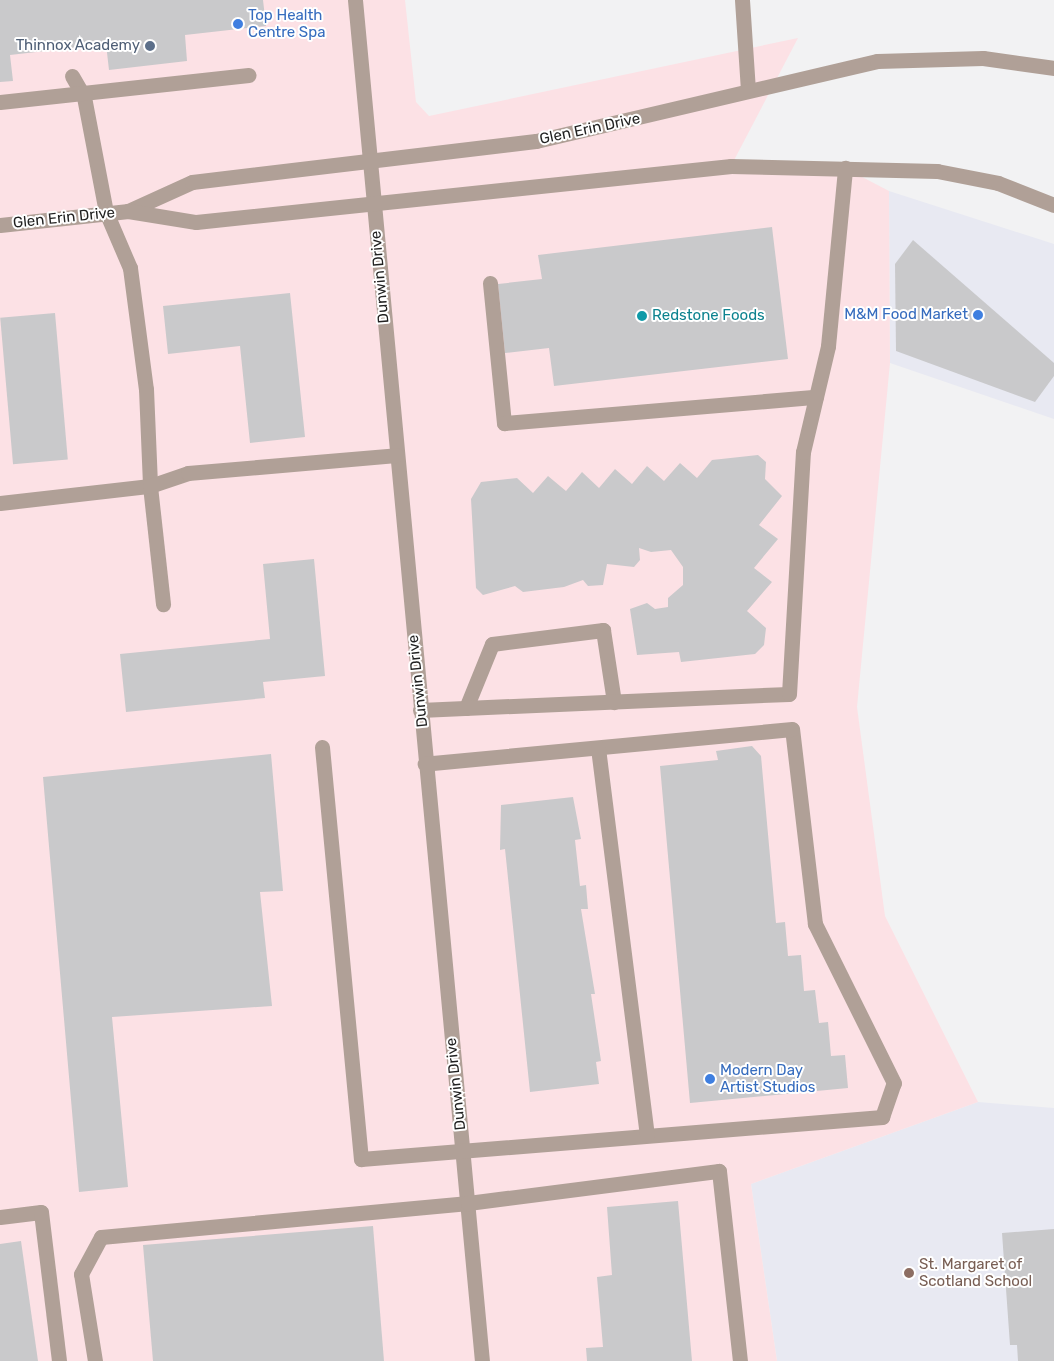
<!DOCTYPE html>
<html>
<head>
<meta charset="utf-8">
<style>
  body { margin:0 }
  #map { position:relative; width:1054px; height:1361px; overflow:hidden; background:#f2f2f3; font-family:Rubik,sans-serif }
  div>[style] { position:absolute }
  .built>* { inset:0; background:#e8e9f2 }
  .industrial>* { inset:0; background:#fce1e5 }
  .building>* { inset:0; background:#c9c9cb; transform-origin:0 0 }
  .minor>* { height:15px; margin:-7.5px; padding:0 7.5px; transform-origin:7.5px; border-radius:7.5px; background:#b0a097 }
  .dots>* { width:14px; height:14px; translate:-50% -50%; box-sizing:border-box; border:2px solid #fff; border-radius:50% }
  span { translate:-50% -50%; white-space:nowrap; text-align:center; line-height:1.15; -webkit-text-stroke:4px #fff; paint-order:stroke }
  .shop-label { font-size:15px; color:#366cbe }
  .left { translate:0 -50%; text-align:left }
  .right { translate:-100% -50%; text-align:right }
  .service-label { font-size:15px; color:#4e5e75 }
  .street-label { font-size:15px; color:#212121 }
  .culture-label { font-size:15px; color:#0d838f }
  .education-label { font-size:15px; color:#785e54 }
</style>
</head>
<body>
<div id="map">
  <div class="built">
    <div style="clip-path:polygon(889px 191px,1054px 244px,1054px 419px,890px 363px)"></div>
    <div style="clip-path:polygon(978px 1102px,1054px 1108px,1054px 1361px,777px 1361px,751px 1184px)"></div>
  </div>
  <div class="industrial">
    <div style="clip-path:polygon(0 0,405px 0,416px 102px,429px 116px,798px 38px,731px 166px,845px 168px,889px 191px,890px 363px,857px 707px,885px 916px,978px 1102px,751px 1184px,777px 1361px,0 1361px)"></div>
  </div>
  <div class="building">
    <div style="clip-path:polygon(0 0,263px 0,266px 26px,185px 35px,187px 61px,109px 70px,106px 44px,10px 55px,13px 81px,0 82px)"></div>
    <div style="clip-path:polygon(772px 227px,788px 359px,554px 386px,549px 348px,505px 353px,498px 284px,542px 279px,538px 255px)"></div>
    <div style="clip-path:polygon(913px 240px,1054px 363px,1054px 376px,1035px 402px,896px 351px,895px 264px)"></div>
    <div style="clip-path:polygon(290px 293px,305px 437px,250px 443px,240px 346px,168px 354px,163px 306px)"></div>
    <div style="left:55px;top:313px;width:147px;height:55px;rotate:85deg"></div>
    <div style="clip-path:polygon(758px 455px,766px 462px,765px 479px,782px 496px,759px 525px,778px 539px,754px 568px,772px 582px,747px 611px,766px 628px,764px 645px,755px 654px,681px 662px,679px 652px,637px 655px,630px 609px,647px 603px,655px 609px,668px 607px,668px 598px,683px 585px,683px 567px,671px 550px,651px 552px,639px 548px,640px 560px,634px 567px,607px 564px,603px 585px,588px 586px,583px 580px,564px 587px,523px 592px,515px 586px,483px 595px,476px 588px,471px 499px,481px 482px,517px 478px,533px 493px,548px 476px,566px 491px,582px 472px,599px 488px,615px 469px,632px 484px,647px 466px,664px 481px,680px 463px,697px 478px,712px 460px)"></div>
    <div style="clip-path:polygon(314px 559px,325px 676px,263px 682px,265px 698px,126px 712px,120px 654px,270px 639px,263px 564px)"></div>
    <div style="clip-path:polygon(752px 746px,761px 756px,776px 923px,785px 922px,788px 956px,801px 955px,804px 991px,815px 990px,819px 1023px,828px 1022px,831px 1056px,845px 1055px,848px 1088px,690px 1103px,660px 766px,718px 760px,716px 751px)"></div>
    <div style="clip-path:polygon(271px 754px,283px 891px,260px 892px,272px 1006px,112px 1017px,128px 1187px,79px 1192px,43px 777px)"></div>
    <div style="clip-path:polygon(573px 797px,581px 839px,575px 840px,580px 886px,586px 885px,588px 909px,581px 909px,595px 994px,591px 994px,601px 1061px,596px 1062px,599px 1084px,530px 1092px,505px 849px,500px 850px,501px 805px)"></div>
    <div style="clip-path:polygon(678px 1201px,692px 1361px,587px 1361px,586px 1348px,603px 1347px,597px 1277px,612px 1275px,607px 1207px)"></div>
    <div style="clip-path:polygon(373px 1226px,384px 1361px,153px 1361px,143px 1245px)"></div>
    <div style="clip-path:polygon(1054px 1229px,1054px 1361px,1018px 1361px,1017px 1345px,1010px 1345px,1002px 1233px)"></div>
    <div style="clip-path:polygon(21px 1241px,38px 1361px,0 1361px,0 1244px)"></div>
  </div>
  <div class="minor">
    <div style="left:355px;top:0;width:1367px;rotate:84.67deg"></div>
    <div style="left:742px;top:0;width:90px;rotate:86.2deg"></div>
    <div style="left:72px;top:76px;width:24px;rotate:60deg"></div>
    <div style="left:84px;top:97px;width:117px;rotate:79.2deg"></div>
    <div style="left:106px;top:212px;width:61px;rotate:66.8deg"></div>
    <div style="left:130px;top:268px;width:122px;rotate:82.5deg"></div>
    <div style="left:146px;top:389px;width:97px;rotate:87.6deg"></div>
    <div style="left:150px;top:486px;width:119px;rotate:83.7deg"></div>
    <div style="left:0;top:102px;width:250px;rotate:-6.2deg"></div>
    <div style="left:128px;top:211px;width:70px;rotate:-24.4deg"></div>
    <div style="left:192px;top:182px;width:346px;rotate:-6.8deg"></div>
    <div style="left:536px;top:141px;width:350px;rotate:-13.2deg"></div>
    <div style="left:877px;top:61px;width:106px;rotate:-1.6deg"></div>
    <div style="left:983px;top:58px;width:72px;rotate:8deg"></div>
    <div style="left:0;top:225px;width:129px;rotate:-6.2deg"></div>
    <div style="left:128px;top:211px;width:69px;rotate:9.2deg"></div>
    <div style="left:196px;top:222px;width:538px;rotate:-5.98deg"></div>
    <div style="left:731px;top:166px;width:206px;rotate:1.4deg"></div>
    <div style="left:937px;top:171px;width:62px;rotate:11.1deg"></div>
    <div style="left:998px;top:183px;width:60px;rotate:21.4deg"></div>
    <div style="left:490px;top:283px;width:141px;rotate:84.3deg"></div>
    <div style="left:504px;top:423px;width:313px;rotate:-4.8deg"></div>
    <div style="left:0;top:503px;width:151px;rotate:-6.5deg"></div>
    <div style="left:150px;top:486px;width:40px;rotate:-18.9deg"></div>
    <div style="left:188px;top:473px;width:209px;rotate:-4.9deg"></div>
    <div style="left:466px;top:708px;width:69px;rotate:-67.9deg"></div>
    <div style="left:492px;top:644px;width:112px;rotate:-7.2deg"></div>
    <div style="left:603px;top:630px;width:73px;rotate:81.3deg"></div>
    <div style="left:420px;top:710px;width:369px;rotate:-2.5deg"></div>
    <div style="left:789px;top:694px;width:242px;rotate:-86.7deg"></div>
    <div style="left:803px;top:452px;width:109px;rotate:-76.7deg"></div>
    <div style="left:828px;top:346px;width:179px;rotate:-84.5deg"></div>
    <div style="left:322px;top:747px;width:414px;rotate:84.6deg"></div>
    <div style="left:361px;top:1159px;width:523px;rotate:-4.61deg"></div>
    <div style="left:882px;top:1117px;width:36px;rotate:-71deg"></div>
    <div style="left:894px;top:1083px;width:178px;rotate:-116.4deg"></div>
    <div style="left:815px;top:924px;width:196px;rotate:-96.7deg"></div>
    <div style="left:792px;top:729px;width:369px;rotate:174.6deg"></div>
    <div style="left:598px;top:748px;width:390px;rotate:82.8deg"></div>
    <div style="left:0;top:1217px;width:41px;rotate:-7deg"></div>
    <div style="left:41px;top:1212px;width:150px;rotate:83.1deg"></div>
    <div style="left:95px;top:1361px;width:88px;rotate:-99.1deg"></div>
    <div style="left:81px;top:1274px;width:42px;rotate:-61.6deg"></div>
    <div style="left:101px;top:1237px;width:369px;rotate:-5.3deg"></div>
    <div style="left:468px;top:1203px;width:253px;rotate:-7.3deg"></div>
    <div style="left:719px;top:1171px;width:191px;rotate:83.7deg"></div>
  </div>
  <div class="dots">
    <div style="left:238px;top:24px;background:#3f7fe0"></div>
    <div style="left:150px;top:46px;background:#5c6f8a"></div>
    <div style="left:978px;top:315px;background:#3f7fe0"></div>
    <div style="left:642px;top:316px;background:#0f9aa8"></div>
    <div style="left:710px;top:1079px;background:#3f7fe0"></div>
    <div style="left:909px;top:1273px;background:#8d6e63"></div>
  </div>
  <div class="shop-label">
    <span class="left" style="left:248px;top:24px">Top Health<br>Centre Spa</span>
    <span class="right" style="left:968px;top:315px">M&amp;M Food Market</span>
    <span class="left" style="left:720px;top:1079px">Modern Day<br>Artist Studios</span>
  </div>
  <div class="service-label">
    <span class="right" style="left:140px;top:46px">Thinnox Academy</span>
  </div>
  <div class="street-label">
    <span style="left:590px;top:129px;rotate:-12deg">Glen Erin Drive</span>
    <span style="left:64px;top:218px;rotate:-6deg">Glen Erin Drive</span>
    <span style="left:380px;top:277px;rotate:-95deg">Dunwin Drive</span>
    <span style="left:418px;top:681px;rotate:-96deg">Dunwin Drive</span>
    <span style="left:456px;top:1084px;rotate:-96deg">Dunwin Drive</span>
  </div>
  <div class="culture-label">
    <span class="left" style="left:652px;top:316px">Redstone Foods</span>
  </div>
  <div class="education-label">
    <span class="left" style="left:919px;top:1273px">St. Margaret of<br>Scotland School</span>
  </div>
</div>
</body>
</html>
